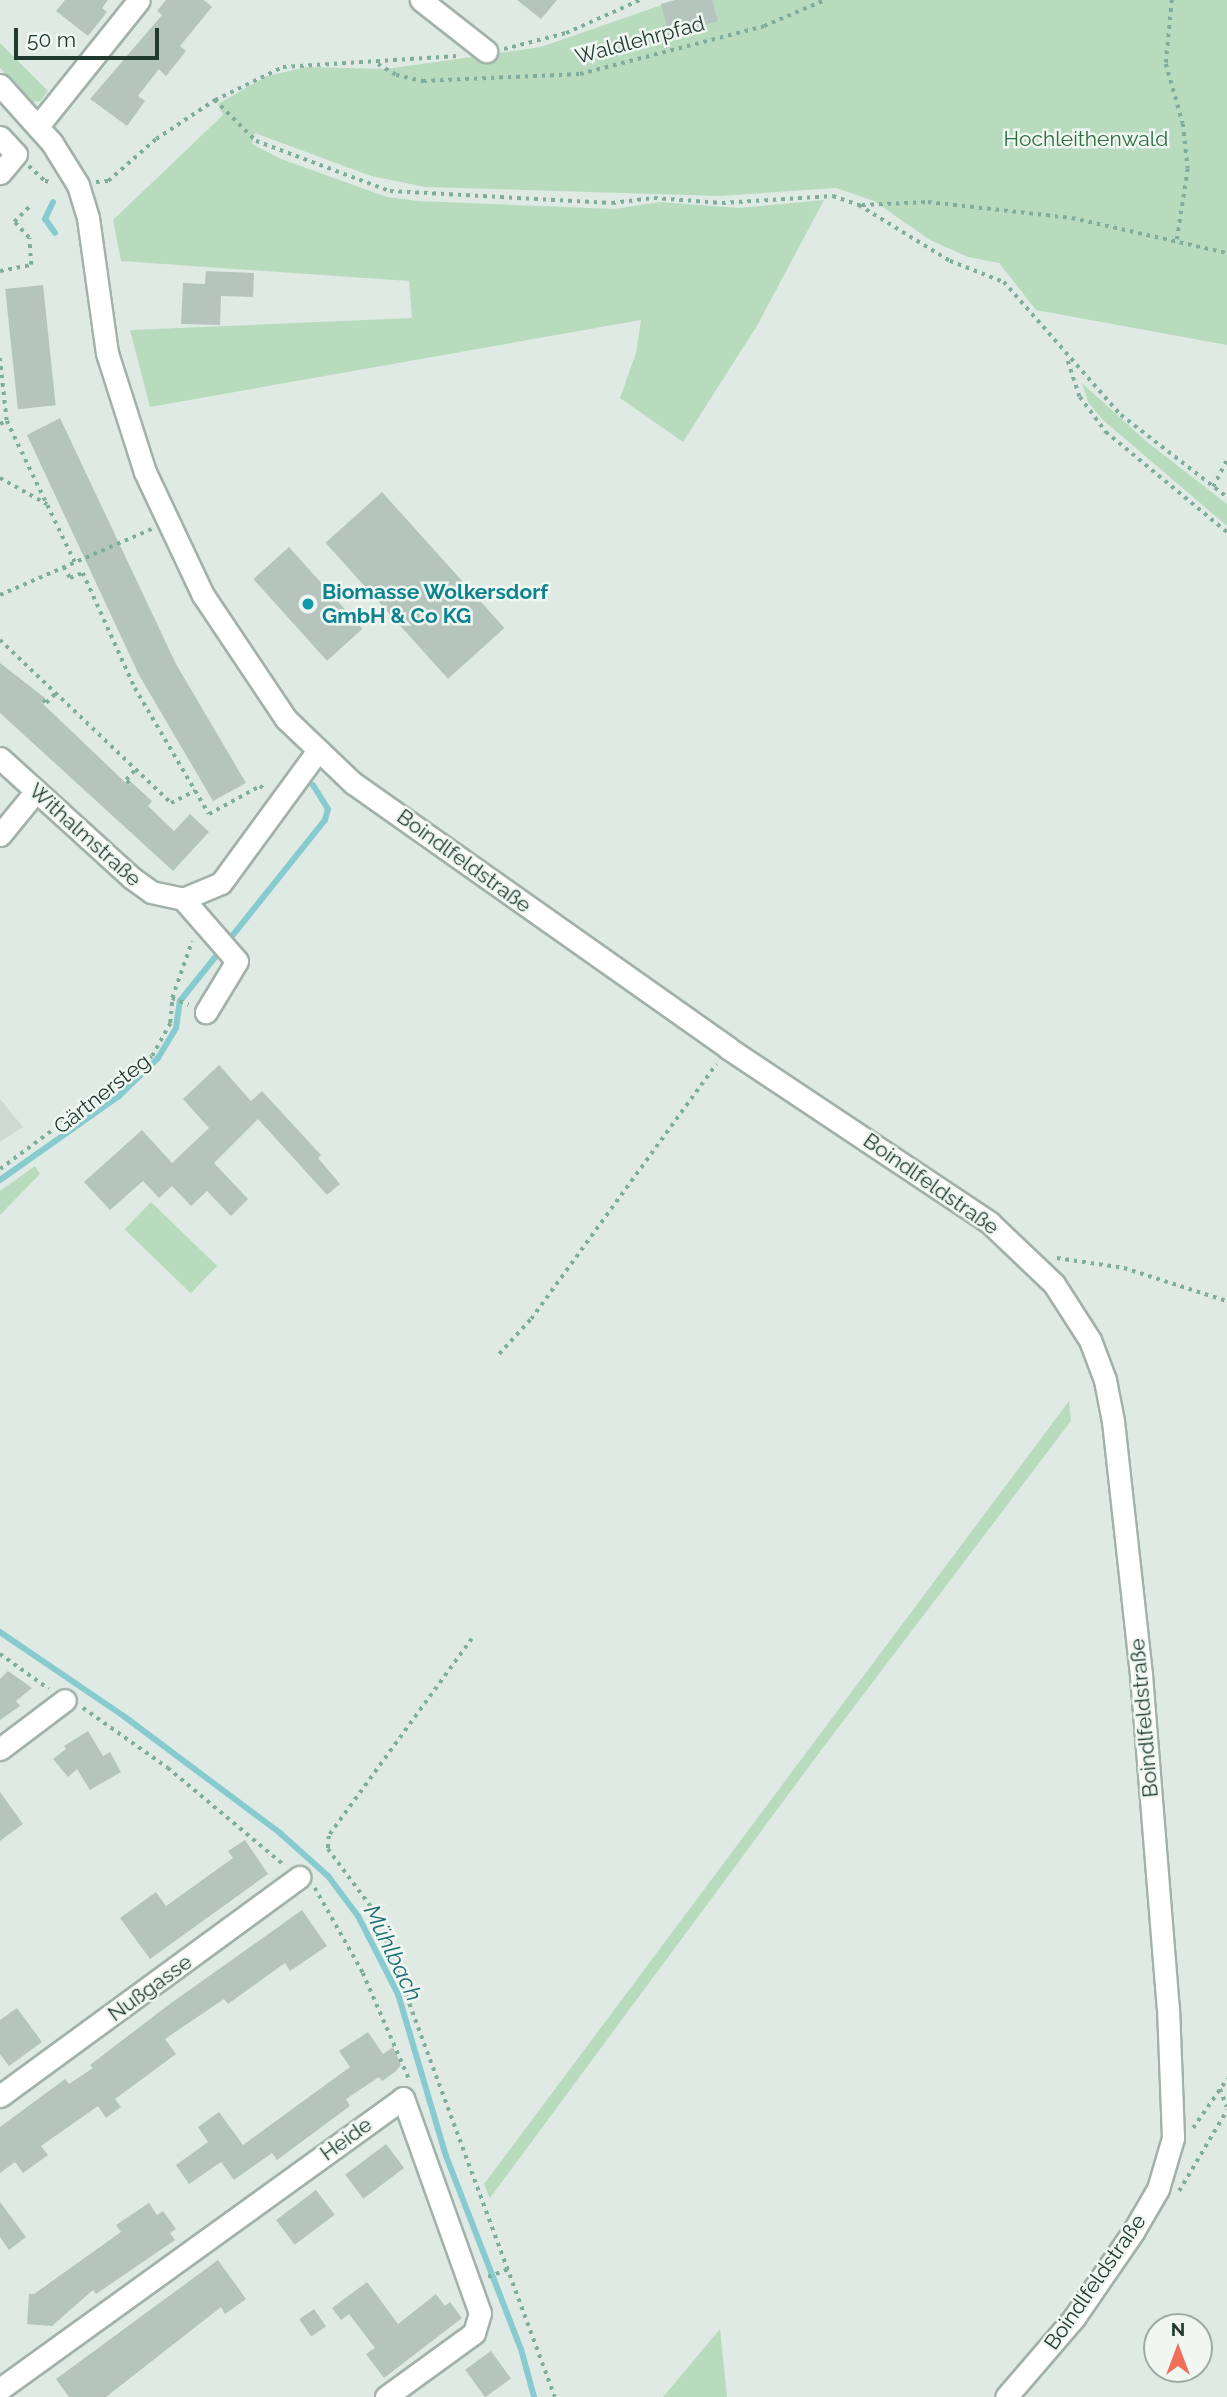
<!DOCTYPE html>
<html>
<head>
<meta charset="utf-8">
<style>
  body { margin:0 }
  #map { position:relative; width:1227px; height:2397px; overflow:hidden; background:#dfeae4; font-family:Raleway,sans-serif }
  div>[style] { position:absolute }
  .built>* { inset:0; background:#cedad3 }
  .green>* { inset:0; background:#b8dbbe; transform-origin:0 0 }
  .stream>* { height:6px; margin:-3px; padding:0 3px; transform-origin:3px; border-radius:3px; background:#88cbcf }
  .building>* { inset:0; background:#b5c5bd; transform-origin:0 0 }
  .path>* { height:3.5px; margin-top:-1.75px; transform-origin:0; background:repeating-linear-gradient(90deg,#80ad9b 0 3.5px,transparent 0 8.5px) }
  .roads { filter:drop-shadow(2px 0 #a2b2aa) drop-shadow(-2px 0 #a2b2aa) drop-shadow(0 2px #a2b2aa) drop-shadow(0 -2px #a2b2aa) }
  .minor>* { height:21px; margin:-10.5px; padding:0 10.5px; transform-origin:10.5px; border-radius:10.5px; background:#fff }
  .dots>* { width:19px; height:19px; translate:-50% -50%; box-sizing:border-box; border:4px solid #f0f7f2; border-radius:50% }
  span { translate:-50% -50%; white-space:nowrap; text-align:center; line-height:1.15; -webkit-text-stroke:5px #f0f7f2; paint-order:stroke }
  .street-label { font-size:21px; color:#213a30 }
  .park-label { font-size:21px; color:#2c6f3f }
  .culture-label { font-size:21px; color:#0d838f; font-weight:700 }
  .left { translate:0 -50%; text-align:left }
  .water-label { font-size:23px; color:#1d6e74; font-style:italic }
  .north { position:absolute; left:1143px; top:2313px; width:70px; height:70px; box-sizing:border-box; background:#f0f7f2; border:2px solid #9daba4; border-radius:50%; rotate:0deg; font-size:19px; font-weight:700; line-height:28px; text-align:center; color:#213a30 }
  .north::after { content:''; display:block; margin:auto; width:24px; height:32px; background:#ef6f59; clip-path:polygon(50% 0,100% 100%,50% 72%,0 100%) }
  .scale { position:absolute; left:14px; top:28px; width:145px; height:32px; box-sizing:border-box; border:4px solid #213a30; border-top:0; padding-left:9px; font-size:21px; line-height:24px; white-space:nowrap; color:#213a30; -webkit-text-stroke:5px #f0f7f2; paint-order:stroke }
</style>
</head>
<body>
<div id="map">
  <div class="built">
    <div style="clip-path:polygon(0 1099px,23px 1127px,0 1142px)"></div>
  </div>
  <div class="green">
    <div style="clip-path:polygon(676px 0,1227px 0,1227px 345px,1036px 310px,999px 263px,968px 257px,930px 240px,874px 201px,836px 188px,720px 196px,425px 187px,371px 176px,255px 133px,252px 144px,281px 159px,387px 197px,418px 201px,614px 209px,660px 202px,739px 208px,824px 200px,758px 324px,683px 442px,620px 398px,636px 353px,641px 320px,150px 407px,130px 330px,412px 318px,409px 281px,121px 261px,113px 220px,223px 115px,218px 104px,267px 76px,307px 67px,386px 69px,541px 47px)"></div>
    <div style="clip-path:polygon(0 43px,48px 91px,40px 101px,32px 102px,0 68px)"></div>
    <div style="clip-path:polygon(1082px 383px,1147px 442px,1227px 504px,1227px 526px,1103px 420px,1088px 402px)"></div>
    <div style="clip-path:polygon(35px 1166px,40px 1174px,0 1215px,0 1191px)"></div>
    <div style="left:151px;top:1202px;width:92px;height:38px;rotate:44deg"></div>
    <div style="clip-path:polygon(1069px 1401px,1071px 1421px,819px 1753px,490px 2198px,484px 2184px)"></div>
    <div style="clip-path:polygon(720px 2329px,727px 2397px,663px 2397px)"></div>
  </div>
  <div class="stream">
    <div style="left:53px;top:202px;width:19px;rotate:115deg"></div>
    <div style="left:45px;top:219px;width:17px;rotate:54deg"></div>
    <div style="left:0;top:1180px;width:146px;rotate:-35.2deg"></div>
    <div style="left:119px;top:1096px;width:54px;rotate:-44.3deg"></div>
    <div style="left:158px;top:1058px;width:35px;rotate:-59deg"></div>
    <div style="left:176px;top:1028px;width:27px;rotate:-82deg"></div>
    <div style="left:180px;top:1001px;width:232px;rotate:-51.3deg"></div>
    <div style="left:325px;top:820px;width:11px;rotate:-75deg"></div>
    <div style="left:328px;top:809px;width:28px;rotate:-122deg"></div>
    <div style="left:0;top:1632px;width:151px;rotate:34.2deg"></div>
    <div style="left:125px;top:1717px;width:194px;rotate:36.8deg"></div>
    <div style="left:280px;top:1833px;width:64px;rotate:41.9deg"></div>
    <div style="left:328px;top:1876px;width:50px;rotate:53.1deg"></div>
    <div style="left:358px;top:1916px;width:88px;rotate:62.9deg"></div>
    <div style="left:398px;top:1994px;width:169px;rotate:73.5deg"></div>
    <div style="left:446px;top:2156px;width:207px;rotate:68.8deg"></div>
    <div style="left:521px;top:2349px;width:50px;rotate:74.8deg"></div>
  </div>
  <div class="building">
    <div style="clip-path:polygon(65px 0,108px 0,102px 8px,107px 12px,88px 36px,56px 11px)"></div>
    <div style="clip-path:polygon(166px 0,204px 0,212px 7px,180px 46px,186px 51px,166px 76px,159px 69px,138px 96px,145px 101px,127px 126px,90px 99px,162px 15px,157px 11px)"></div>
    <div style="clip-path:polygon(517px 0,557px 0,541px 19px)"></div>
    <div style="clip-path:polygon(675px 0,712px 0,718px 21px,669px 35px,661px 4px)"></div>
    <div style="clip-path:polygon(206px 271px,254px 273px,253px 297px,221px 296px,220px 325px,181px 324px,183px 283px,205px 284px)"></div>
    <div style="left:43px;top:285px;width:121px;height:38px;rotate:84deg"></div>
    <div style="clip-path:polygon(60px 418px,176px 664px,246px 783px,213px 801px,139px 675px,27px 435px)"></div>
    <div style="left:382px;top:492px;width:183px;height:76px;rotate:48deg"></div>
    <div style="left:289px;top:547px;width:110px;height:48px;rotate:48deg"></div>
    <div style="clip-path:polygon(0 663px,45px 698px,41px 702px,128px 785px,131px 782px,152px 801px,148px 806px,174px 831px,190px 814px,209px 832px,173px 871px,0 713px)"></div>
    <div style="clip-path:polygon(219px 1065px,251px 1101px,262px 1091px,321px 1155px,318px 1158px,340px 1184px,327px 1195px,258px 1119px,214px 1163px,248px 1199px,231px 1216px,207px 1191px,191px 1206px,172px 1186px,159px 1198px,143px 1181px,110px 1210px,84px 1182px,142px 1130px,172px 1163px,209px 1128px,183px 1099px)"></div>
    <div style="clip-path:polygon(8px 1671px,32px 1688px,16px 1701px,20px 1706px,0 1720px,0 1679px)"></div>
    <div style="clip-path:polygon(88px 1731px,103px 1756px,110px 1752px,121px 1772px,90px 1790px,77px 1769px,68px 1777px,53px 1759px,66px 1749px,64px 1746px)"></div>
    <div style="clip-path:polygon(0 1792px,23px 1824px,0 1841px)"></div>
    <div style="clip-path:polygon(245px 1840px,268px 1874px,150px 1959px,120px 1918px,156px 1892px,166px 1906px,233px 1858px,228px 1851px)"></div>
    <div style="clip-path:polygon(302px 1910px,327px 1946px,290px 1971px,285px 1963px,228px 2004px,224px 1999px,165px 2039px,176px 2054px,115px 2099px,121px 2107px,106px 2118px,98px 2106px,41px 2146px,48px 2155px,23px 2173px,15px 2162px,0 2173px,0 2127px,65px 2079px,69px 2084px,93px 2068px,90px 2065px,167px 2006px)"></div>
    <div style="clip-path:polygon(17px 2008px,42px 2042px,9px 2066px,0 2054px,0 2020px)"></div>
    <div style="clip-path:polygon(368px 2032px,383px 2054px,393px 2047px,401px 2065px,395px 2072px,382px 2081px,379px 2077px,346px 2099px,350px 2106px,277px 2160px,272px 2153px,234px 2180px,221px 2162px,189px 2184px,176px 2165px,208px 2142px,198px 2127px,219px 2112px,243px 2145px,350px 2067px,339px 2051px)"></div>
    <div style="left:386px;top:2144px;width:30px;height:51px;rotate:53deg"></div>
    <div style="left:316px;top:2190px;width:31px;height:50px;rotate:53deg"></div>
    <div style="clip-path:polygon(0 2202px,26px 2237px,9px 2250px,0 2237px)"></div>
    <div style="clip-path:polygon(149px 2203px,157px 2215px,163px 2211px,176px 2229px,170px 2233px,175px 2240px,96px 2294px,93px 2290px,52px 2326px,27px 2324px,29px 2294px,34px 2294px,121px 2232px,116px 2225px)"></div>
    <div style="clip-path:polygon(218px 2260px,246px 2299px,225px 2314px,221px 2307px,106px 2397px,69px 2397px,56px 2379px)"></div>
    <div style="clip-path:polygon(367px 2282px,398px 2324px,436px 2294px,445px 2306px,450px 2302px,462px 2318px,384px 2378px,366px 2354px,375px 2348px,349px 2314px,341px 2320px,332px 2308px)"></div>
    <div style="left:314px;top:2309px;width:21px;height:18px;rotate:55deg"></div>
    <div style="left:491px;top:2351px;width:34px;height:32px;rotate:54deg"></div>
  </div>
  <div class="path">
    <div style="left:1172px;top:0;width:64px;rotate:95.4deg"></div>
    <div style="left:1166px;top:64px;width:62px;rotate:74.2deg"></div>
    <div style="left:1183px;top:124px;width:45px;rotate:83.7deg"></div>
    <div style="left:1188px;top:169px;width:72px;rotate:98.8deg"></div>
    <div style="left:504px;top:49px;width:64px;rotate:-14.5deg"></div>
    <div style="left:566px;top:33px;width:81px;rotate:-24deg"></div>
    <div style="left:378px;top:64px;width:21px;rotate:31deg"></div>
    <div style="left:396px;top:75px;width:28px;rotate:13deg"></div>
    <div style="left:423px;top:81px;width:157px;rotate:-2.6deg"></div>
    <div style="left:580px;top:74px;width:190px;rotate:-14.6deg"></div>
    <div style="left:764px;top:26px;width:66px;rotate:-23.1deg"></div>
    <div style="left:215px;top:100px;width:58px;rotate:45deg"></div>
    <div style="left:256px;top:141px;width:143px;rotate:20.5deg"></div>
    <div style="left:390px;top:191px;width:222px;rotate:3.1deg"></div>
    <div style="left:612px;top:203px;width:42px;rotate:-6.8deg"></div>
    <div style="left:654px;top:198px;width:68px;rotate:4.2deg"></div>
    <div style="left:722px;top:203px;width:111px;rotate:-3.6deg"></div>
    <div style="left:833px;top:196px;width:28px;rotate:19deg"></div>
    <div style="left:859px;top:205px;width:107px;rotate:31.6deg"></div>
    <div style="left:950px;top:261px;width:58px;rotate:21.3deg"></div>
    <div style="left:1004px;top:282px;width:177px;rotate:48.7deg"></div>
    <div style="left:1121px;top:415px;width:134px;rotate:37.7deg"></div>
    <div style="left:29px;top:166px;width:22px;rotate:43deg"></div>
    <div style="left:45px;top:181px;width:8px;rotate:7deg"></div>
    <div style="left:96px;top:182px;width:12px;rotate:-5deg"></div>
    <div style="left:108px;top:181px;width:64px;rotate:-41.2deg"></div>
    <div style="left:156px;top:139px;width:71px;rotate:-33.5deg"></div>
    <div style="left:215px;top:100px;width:76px;rotate:-25.9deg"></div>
    <div style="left:283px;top:67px;width:175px;rotate:-3.6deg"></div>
    <div style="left:862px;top:205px;width:66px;rotate:-2.6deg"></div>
    <div style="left:928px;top:202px;width:145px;rotate:6.3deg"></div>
    <div style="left:1072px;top:218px;width:159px;rotate:12.7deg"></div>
    <div style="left:0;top:271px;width:32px;rotate:-11deg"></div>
    <div style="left:31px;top:265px;width:27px;rotate:-94deg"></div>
    <div style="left:29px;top:238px;width:22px;rotate:-133deg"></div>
    <div style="left:14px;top:222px;width:24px;rotate:-45deg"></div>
    <div style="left:0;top:358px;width:63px;rotate:83.7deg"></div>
    <div style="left:7px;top:421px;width:157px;rotate:64.3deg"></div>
    <div style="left:1068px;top:361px;width:38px;rotate:72deg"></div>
    <div style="left:1080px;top:397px;width:44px;rotate:53.4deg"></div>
    <div style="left:1106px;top:432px;width:157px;rotate:39.6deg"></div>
    <div style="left:0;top:424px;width:8px;rotate:-23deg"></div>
    <div style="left:0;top:478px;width:54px;rotate:29deg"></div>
    <div style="left:1213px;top:487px;width:31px;rotate:-63deg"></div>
    <div style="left:64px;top:567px;width:13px;rotate:61deg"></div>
    <div style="left:70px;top:578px;width:14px;rotate:-21deg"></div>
    <div style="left:83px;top:573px;width:126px;rotate:65.7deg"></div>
    <div style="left:135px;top:688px;width:146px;rotate:59.6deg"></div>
    <div style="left:209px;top:814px;width:58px;rotate:-28.8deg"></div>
    <div style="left:260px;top:786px;width:7px;rotate:34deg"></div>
    <div style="left:0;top:595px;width:166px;rotate:-23.5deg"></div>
    <div style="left:0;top:640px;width:236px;rotate:43.6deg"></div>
    <div style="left:171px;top:803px;width:27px;rotate:-27deg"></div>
    <div style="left:43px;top:700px;width:4px;rotate:45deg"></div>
    <div style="left:46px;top:703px;width:14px;rotate:-45deg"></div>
    <div style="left:129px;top:784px;width:5px;rotate:-127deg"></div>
    <div style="left:126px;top:780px;width:13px;rotate:-48deg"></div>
    <div style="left:172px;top:998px;width:18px;rotate:22deg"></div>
    <div style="left:0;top:1169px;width:189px;rotate:-36.6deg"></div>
    <div style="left:152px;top:1056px;width:38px;rotate:-61deg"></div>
    <div style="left:170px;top:1023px;width:25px;rotate:-85deg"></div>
    <div style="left:172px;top:998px;width:60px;rotate:-70.7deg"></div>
    <div style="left:1057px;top:1258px;width:68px;rotate:8.5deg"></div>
    <div style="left:1124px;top:1268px;width:108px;rotate:17.8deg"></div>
    <div style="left:499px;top:1354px;width:47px;rotate:-47.6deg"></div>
    <div style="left:531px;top:1319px;width:315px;rotate:-54deg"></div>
    <div style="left:472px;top:1639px;width:243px;rotate:126deg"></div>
    <div style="left:329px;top:1836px;width:13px;rotate:94deg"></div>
    <div style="left:328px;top:1849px;width:74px;rotate:53.3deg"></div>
    <div style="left:372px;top:1908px;width:35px;rotate:66deg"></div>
    <div style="left:386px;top:1940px;width:487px;rotate:69.7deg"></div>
    <div style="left:0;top:1654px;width:60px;rotate:35.5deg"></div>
    <div style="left:83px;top:1708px;width:104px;rotate:35.2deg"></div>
    <div style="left:168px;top:1768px;width:151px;rotate:39.9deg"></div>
    <div style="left:315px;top:1888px;width:98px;rotate:60.5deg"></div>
    <div style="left:363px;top:1973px;width:116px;rotate:66.5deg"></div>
    <div style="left:1220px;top:2089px;width:19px;rotate:69deg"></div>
    <div style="left:1193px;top:2128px;width:60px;rotate:-55.2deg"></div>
    <div style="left:1179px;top:2191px;width:94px;rotate:-59.3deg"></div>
    <div style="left:488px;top:2277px;width:22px;rotate:-21deg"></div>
  </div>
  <div class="roads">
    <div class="minor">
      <div style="left:421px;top:0;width:83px;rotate:38.1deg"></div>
      <div style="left:0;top:85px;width:78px;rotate:48.1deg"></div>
      <div style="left:52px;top:143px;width:49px;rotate:58.2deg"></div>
      <div style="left:78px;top:185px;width:34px;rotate:73deg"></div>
      <div style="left:88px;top:218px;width:136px;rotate:82deg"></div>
      <div style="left:107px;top:353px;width:125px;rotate:72.3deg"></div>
      <div style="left:145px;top:472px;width:136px;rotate:64.8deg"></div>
      <div style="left:203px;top:595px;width:149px;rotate:56.2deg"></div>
      <div style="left:286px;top:719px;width:93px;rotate:43.7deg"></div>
      <div style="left:353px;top:783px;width:459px;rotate:35.2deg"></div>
      <div style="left:728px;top:1048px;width:315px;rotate:33.7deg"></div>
      <div style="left:990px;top:1223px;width:88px;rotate:43.6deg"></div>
      <div style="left:1054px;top:1284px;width:67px;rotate:57.3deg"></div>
      <div style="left:1090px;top:1340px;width:43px;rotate:69.4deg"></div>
      <div style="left:1105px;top:1380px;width:42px;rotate:79deg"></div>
      <div style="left:1113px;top:1421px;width:256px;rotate:83.7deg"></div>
      <div style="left:1141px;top:1675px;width:333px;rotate:85.4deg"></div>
      <div style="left:1168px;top:2007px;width:131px;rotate:87.8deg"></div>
      <div style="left:1173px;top:2138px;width:53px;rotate:106.4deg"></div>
      <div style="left:1158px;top:2189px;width:50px;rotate:120.2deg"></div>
      <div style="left:1133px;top:2232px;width:104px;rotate:124.5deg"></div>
      <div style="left:1074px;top:2318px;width:104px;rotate:130.7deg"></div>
      <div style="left:38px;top:126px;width:161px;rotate:-51.3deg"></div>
      <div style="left:0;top:137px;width:23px;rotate:47deg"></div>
      <div style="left:16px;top:154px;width:25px;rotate:130deg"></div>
      <div style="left:0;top:758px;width:178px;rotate:42.3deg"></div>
      <div style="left:132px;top:878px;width:24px;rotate:36deg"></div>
      <div style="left:151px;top:892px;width:33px;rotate:12deg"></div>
      <div style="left:183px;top:899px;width:41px;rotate:-22.8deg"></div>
      <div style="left:221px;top:883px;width:162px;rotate:-53.8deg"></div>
      <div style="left:0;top:835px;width:57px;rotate:-50.7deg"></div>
      <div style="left:183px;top:899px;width:82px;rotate:48.9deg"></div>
      <div style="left:237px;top:961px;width:60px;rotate:121.3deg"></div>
      <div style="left:0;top:1749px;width:81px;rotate:-37deg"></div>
      <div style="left:0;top:2096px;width:371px;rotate:-36.2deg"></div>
      <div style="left:0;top:2389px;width:497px;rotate:-35.8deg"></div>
      <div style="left:403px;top:2098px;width:228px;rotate:70.3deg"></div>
      <div style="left:480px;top:2313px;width:21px;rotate:107deg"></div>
      <div style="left:474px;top:2333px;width:109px;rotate:144deg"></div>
    </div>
  </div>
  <div class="dots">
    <div style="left:308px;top:604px;background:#0f9aa8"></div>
  </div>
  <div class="street-label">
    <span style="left:640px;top:40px;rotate:-15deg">Waldlehrpfad</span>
    <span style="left:85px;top:835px;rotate:42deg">Withalmstraße</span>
    <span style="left:464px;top:861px;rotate:36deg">Boindlfeldstraße</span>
    <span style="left:102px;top:1094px;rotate:-38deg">Gärtnersteg</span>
    <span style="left:931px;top:1184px;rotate:35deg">Boindlfeldstraße</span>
    <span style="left:1144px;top:1718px;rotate:-95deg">Boindlfeldstraße</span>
    <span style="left:150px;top:1988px;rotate:-36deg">Nußgasse</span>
    <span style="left:346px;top:2139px;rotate:-36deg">Heide</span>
    <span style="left:1095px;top:2282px;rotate:-55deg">Boindlfeldstraße</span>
  </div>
  <div class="park-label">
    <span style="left:1086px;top:139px">Hochleithenwald</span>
  </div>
  <div class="culture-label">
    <span class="left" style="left:322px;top:604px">Biomasse Wolkersdorf<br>GmbH &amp; Co KG</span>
  </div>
  <div class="water-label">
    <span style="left:393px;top:1953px;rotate:64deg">Mühlbach</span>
  </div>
  <div class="north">N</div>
  <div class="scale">50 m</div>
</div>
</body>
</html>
